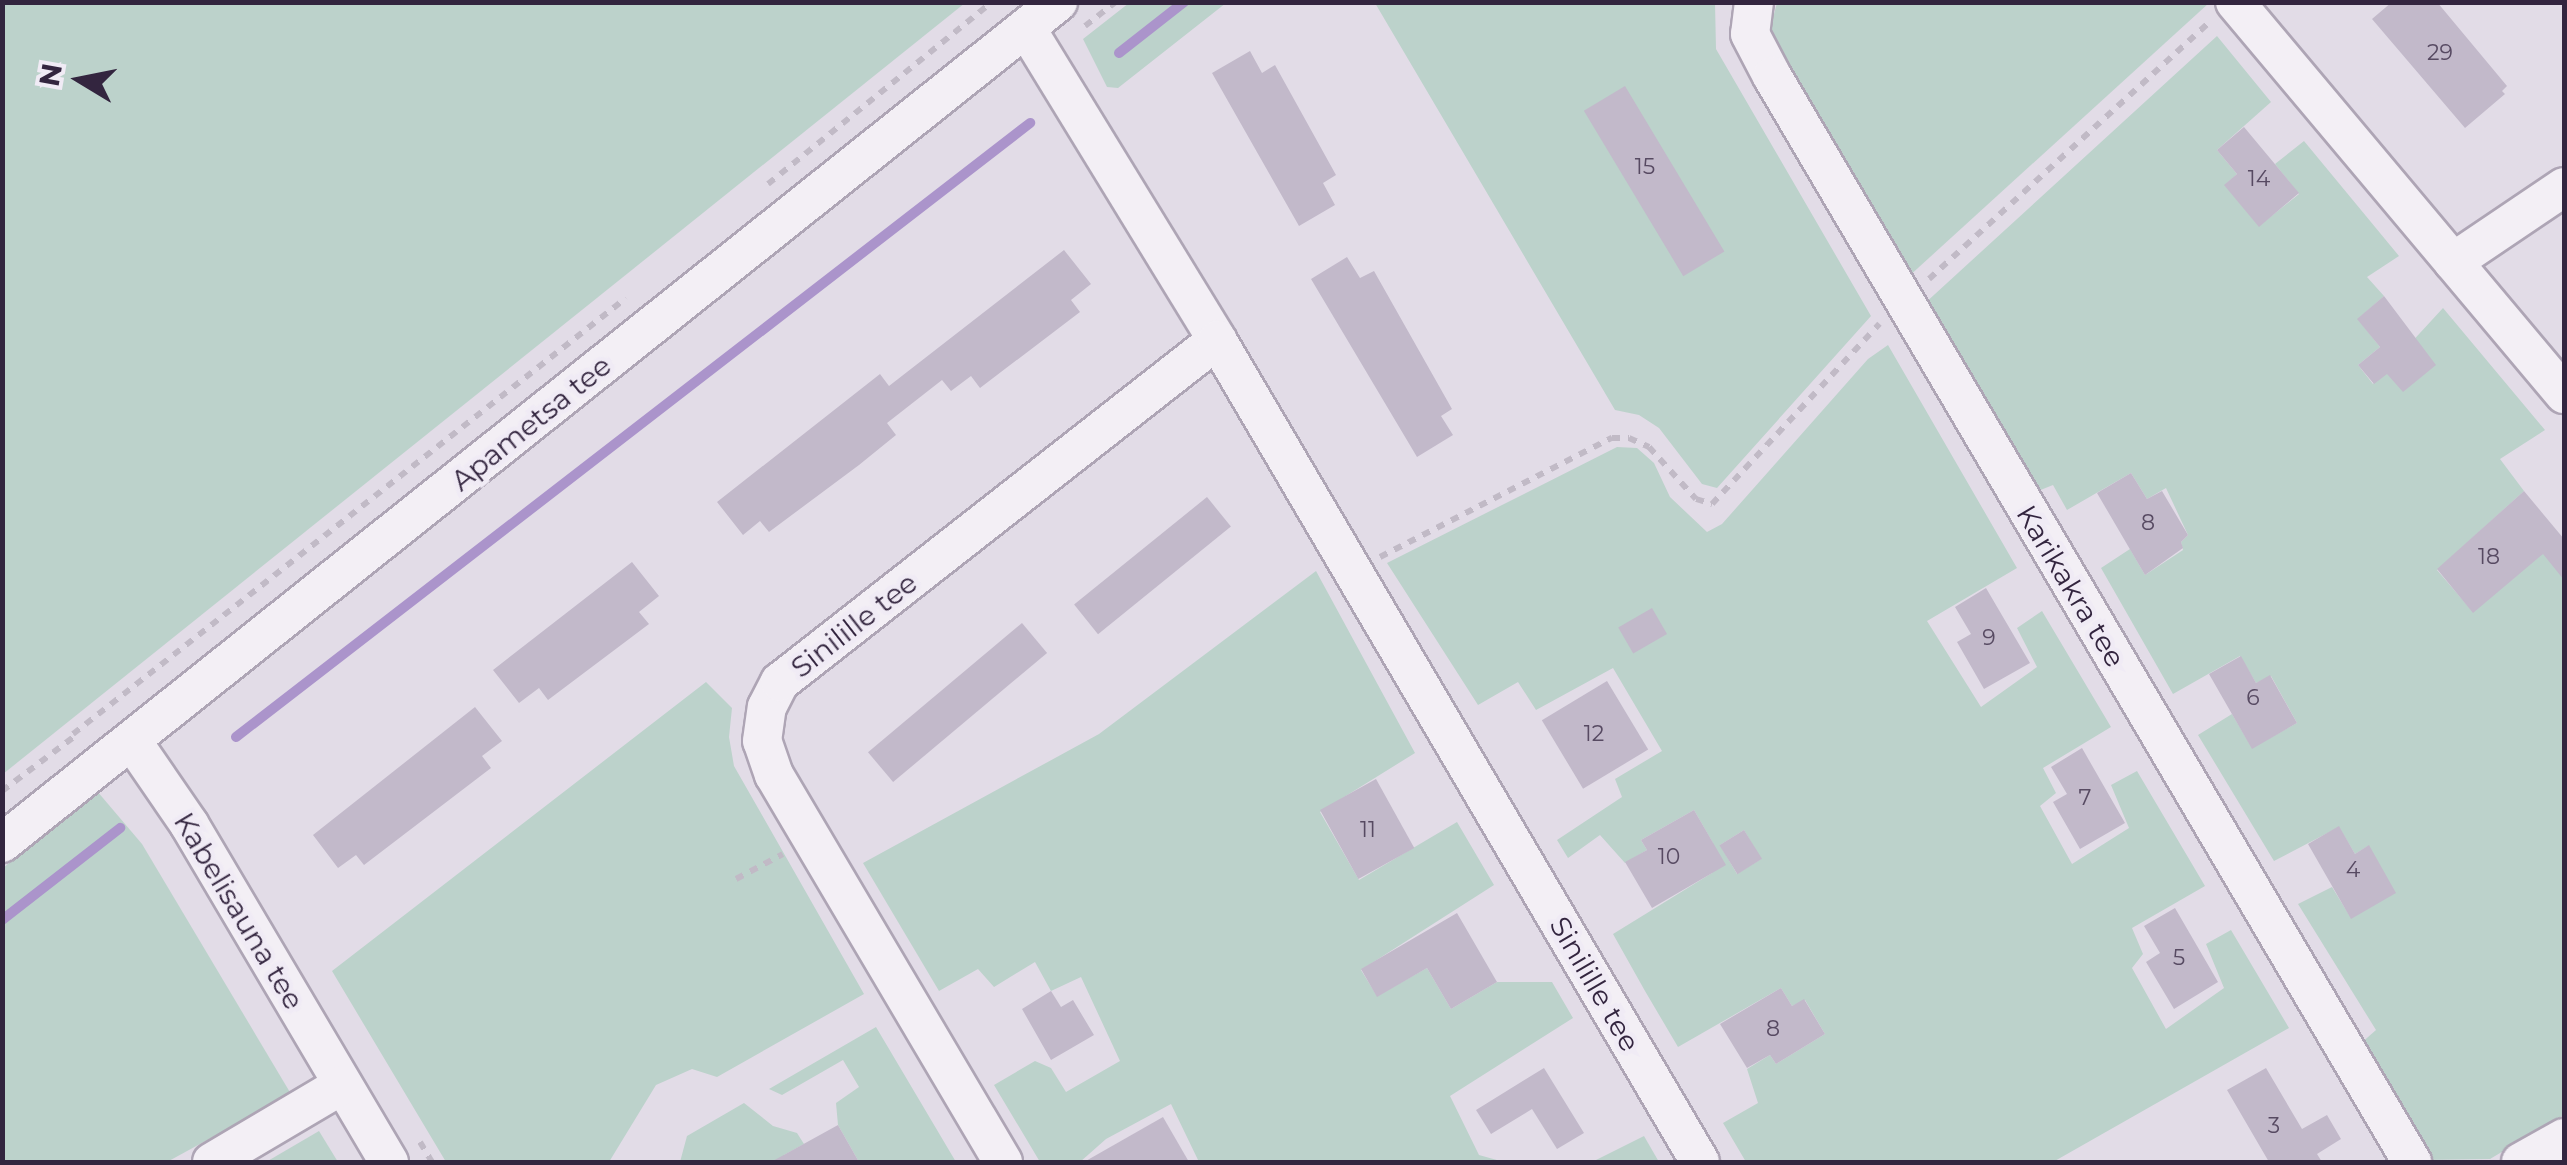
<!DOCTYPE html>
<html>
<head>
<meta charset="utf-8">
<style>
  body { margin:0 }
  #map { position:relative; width:2567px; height:1165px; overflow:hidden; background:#e2dce7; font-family:Montserrat,sans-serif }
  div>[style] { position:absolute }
  .green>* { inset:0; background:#bcd2cb }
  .stream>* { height:10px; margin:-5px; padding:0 5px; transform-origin:5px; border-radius:5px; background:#ab94cb }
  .building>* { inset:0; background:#c2b9ca; transform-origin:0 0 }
  .path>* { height:6px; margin-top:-3px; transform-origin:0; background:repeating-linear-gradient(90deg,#c1bac6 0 8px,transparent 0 16px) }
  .roads { filter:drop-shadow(2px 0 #aea5b5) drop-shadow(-2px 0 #aea5b5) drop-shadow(0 2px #aea5b5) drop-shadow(0 -2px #aea5b5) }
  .minor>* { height:38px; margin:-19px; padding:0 19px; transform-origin:19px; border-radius:19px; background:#f3eff5 }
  span { translate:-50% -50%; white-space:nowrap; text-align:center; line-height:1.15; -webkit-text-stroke:9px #f0ebf5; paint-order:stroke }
  .number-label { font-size:22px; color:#574a62 }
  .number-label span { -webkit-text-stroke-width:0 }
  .street-label { font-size:28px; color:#33253f }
  .frame { position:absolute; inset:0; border:5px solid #33253f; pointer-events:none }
  .north { position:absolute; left:30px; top:30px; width:100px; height:100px; -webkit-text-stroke:8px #f0ebf5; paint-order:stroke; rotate:280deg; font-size:28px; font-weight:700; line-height:40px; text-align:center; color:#33253f }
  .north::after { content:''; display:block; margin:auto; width:35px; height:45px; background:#33253f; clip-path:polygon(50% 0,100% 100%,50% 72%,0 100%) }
</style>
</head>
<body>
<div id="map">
  <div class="green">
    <div style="clip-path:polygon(3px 2px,965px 2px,965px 3px,3px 774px)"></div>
    <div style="clip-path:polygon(1129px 3px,1129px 2px,1226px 3px,1118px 88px,1107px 87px,1083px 39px)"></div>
    <div style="clip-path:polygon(1375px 3px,1715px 3px,1716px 49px,1871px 316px,1717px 488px,1702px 484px,1659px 428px,1639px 415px,1615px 410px)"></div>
    <div style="clip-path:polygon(1777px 3px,2209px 3px,1907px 278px,1777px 57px,1771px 25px)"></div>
    <div style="clip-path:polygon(2217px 36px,2271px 102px,2217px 150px,2237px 174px,2225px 185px,2259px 226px,2299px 194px,2275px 164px,2304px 141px,2399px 256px,2367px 277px,2384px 296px,2358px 319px,2380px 347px,2358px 365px,2373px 384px,2443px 308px,2545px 430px,2500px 459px,2524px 491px,2437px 570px,2473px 612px,2539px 547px,2564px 577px,2564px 1115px,2490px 1159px,2424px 1160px,2359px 1045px,2376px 1030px,2298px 904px,2332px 887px,2351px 918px,2368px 846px,2355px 854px,2339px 827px,2274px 861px,2198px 735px,2232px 714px,2252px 748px,2297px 723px,2271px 676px,2256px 683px,2240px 656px,2173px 694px,2101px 568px,2130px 549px,2145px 575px,2183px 550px,2181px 542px,2188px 535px,2166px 488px,2147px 499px,2131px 473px,2067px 510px,2053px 485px,2033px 493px,1923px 305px)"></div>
    <div style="clip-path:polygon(evenodd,1888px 345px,2017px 568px,1927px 621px,1981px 707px,2037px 667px,2017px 628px,2042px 611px,2111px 727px,2043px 768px,2056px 793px,2040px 806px,2072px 864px,2129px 828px,2111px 785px,2137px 771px,2205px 886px,2132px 928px,2143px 954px,2132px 968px,2166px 1029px,2224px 988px,2206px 944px,2231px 930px,2289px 1028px,2053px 1162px,1746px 1162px,1723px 1123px,1758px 1103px,1747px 1069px,1770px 1055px,1776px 1064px,1825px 1034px,1805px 1000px,1792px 1006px,1781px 988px,1678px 1047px,1645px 991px,1613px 934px,1712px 873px,1700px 851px,1713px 843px,1694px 810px,1641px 840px,1647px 850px,1625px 863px,1600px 835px,1568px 858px,1557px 840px,1622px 797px,1615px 779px,1662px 751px,1613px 668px,1536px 710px,1518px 682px,1478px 705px,1387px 563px,1617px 447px,1637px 448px,1654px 463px,1670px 497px,1707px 532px,1722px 524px,1868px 359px,1888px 345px,1744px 830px,1761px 859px,1737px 874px,1720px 845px,1744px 830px)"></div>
    <div style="clip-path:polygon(1316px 571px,1415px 753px,1320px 812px,1359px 880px,1457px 822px,1494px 885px,1361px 970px,1377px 996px,1427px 968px,1451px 1009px,1497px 982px,1552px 982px,1573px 1018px,1450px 1096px,1479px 1155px,1504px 1162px,1199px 1162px,1171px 1104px,1106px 1139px,1080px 1162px,1040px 1162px,994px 1085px,1035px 1061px,1051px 1068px,1066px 1092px,1120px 1061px,1081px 977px,1051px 991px,1035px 962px,994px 987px,978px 969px,939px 991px,863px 863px,1099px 734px)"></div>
    <div style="clip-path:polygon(706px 682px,732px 708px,729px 737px,734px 766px,864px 994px,717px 1077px,692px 1069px,656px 1085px,609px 1162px,446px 1162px,332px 971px)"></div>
    <div style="clip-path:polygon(97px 791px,142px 844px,291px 1094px,167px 1162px,3px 1162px,3px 868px)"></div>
    <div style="clip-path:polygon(876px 1027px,956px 1162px,859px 1162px,838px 1125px,836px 1103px,859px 1087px,843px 1060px,782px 1095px,769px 1089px)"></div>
    <div style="clip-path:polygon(744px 1103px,773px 1126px,797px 1133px,804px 1144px,784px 1155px,787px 1162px,680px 1162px,687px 1136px)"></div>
    <div style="clip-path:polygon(319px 1131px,338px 1162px,266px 1162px)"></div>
    <div style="clip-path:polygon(1644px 1136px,1659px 1162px,1592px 1162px)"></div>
  </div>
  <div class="stream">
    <div style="left:1119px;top:53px;width:83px;rotate:-38.1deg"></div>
    <div style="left:236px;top:737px;width:1004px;rotate:-37.71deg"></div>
    <div style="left:2px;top:920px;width:150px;rotate:-37.9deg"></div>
  </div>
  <div class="building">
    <div style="clip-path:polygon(2392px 2px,2437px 2px,2507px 86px,2502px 91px,2505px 94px,2465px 128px,2372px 19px)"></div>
    <div style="clip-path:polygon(1250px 51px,1262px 73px,1275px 65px,1336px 175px,1323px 183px,1335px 205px,1299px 226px,1212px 73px)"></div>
    <div style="left:1625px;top:86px;width:193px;height:48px;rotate:59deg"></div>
    <div style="clip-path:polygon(2244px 127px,2299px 193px,2259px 227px,2224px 185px,2237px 174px,2217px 150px)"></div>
    <div style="clip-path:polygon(1064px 250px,1091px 284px,1071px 300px,1080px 312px,980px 388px,971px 376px,951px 391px,942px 380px,887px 423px,896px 435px,859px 465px,769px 532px,760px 521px,743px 535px,717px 502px,880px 374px,889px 386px)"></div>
    <div style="clip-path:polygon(1347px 257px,1360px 278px,1374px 271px,1452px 409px,1441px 416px,1453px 435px,1417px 457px,1311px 279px)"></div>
    <div style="clip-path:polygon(2384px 296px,2436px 365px,2403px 392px,2387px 374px,2374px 384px,2358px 365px,2380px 347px,2357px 319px)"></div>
    <div style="clip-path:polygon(2131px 473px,2147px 499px,2162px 491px,2188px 535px,2181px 542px,2183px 548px,2145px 575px,2097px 493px)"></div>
    <div style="clip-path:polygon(2524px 491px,2564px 539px,2564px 580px,2543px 554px,2473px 613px,2437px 569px)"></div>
    <div style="left:1207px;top:497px;width:38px;height:171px;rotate:51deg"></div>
    <div style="clip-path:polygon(632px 562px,659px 596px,639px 612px,649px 624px,548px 700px,539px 688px,519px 703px,493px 670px)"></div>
    <div style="clip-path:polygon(1986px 588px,2030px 663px,1984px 689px,1957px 642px,1971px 634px,1955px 607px)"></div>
    <div style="left:1652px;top:608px;width:30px;height:39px;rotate:60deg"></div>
    <div style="left:1022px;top:623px;width:39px;height:201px;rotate:50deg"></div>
    <div style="clip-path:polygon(2241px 656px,2256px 683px,2270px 675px,2297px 723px,2252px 749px,2209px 674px)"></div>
    <div style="left:1607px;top:681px;width:80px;height:76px;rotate:59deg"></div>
    <div style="clip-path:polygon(475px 707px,502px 741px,482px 756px,491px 768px,364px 865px,356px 855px,338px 868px,313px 835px)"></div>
    <div style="clip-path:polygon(2082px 748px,2125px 823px,2080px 849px,2053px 802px,2067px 794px,2051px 767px)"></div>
    <div style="left:1376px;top:779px;width:79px;height:64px;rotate:61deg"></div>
    <div style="clip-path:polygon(1694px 810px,1726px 865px,1652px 908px,1625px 862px,1647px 850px,1641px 840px)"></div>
    <div style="clip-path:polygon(2339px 826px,2355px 854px,2369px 845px,2396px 893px,2351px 919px,2308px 844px)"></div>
    <div style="left:1744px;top:830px;width:34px;height:29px;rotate:58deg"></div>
    <div style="clip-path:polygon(2175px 908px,2218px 982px,2174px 1009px,2146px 962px,2160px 953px,2144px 926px)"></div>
    <div style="clip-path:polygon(1457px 913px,1497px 982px,1451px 1009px,1427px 968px,1377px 997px,1361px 969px)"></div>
    <div style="clip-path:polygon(1781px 988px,1792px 1006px,1804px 999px,1825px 1034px,1776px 1064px,1770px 1055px,1747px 1068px,1720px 1024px)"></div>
    <div style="clip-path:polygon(1051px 991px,1061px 1007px,1073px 1000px,1094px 1035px,1051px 1060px,1022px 1009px)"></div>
    <div style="clip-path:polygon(1544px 1068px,1584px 1133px,1557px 1149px,1532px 1109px,1491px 1134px,1476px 1110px)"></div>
    <div style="clip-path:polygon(2266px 1068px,2302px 1129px,2327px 1115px,2341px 1139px,2317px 1154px,2322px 1162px,2269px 1162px,2227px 1090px)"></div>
    <div style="clip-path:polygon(1163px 1117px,1189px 1162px,1084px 1162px)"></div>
    <div style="clip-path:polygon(838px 1125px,859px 1162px,771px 1162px)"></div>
  </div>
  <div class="path">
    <div style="left:1085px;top:26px;width:39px;rotate:-38deg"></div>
    <div style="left:768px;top:184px;width:289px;rotate:-39.1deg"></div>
    <div style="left:1929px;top:279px;width:382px;rotate:-42.5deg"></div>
    <div style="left:1380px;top:557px;width:261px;rotate:-27.2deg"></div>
    <div style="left:1612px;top:438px;width:17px"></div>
    <div style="left:1629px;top:438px;width:22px;rotate:24deg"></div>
    <div style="left:1649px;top:447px;width:70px;rotate:47.9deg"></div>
    <div style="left:1696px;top:499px;width:17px;rotate:17deg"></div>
    <div style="left:1712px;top:504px;width:246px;rotate:-47.1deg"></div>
    <div style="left:73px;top:734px;width:704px;rotate:-38.25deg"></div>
    <div style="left:2px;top:791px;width:91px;rotate:-37deg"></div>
    <div style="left:736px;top:879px;width:53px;rotate:-28deg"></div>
    <div style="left:420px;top:1142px;width:23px;rotate:59deg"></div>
  </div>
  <div class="roads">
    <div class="minor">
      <div style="left:1754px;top:2px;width:32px;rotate:97deg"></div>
      <div style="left:1750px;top:34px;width:47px;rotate:62.4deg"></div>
      <div style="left:1772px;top:76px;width:1261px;rotate:59.49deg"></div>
      <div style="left:2235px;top:2px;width:512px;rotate:49.99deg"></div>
      <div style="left:1026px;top:28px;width:366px;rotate:58.5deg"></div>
      <div style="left:2453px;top:262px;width:134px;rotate:-34deg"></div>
      <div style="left:132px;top:741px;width:101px;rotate:55.5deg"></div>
      <div style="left:189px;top:824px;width:393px;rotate:59.4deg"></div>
      <div style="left:2px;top:843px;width:1350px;rotate:-38.53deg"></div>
      <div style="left:212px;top:1162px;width:151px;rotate:-30.6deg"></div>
      <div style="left:1003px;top:1162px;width:450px;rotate:-120.6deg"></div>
      <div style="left:774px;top:775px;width:36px;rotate:-109deg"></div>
      <div style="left:762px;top:741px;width:34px;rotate:-82deg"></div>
      <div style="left:767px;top:707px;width:28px;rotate:-63deg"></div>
      <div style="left:780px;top:682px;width:555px;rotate:-38.05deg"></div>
      <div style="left:1217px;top:340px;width:953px;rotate:59.56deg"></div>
      <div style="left:2521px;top:1162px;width:49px;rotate:-29.2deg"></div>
    </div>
  </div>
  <div class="number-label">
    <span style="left:2440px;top:53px">29</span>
    <span style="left:1645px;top:167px">15</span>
    <span style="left:2259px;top:179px">14</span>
    <span style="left:2148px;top:523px">8</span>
    <span style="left:2489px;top:557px">18</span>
    <span style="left:1989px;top:638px">9</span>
    <span style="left:2253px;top:698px">6</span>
    <span style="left:1594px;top:734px">12</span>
    <span style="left:2085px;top:798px">7</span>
    <span style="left:1368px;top:830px">11</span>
    <span style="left:1669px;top:857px">10</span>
    <span style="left:2353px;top:870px">4</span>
    <span style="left:2179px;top:958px">5</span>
    <span style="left:1773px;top:1029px">8</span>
    <span style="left:2274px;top:1126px">3</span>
  </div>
  <div class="street-label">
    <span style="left:531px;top:423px;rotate:-39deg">Apametsa tee</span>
    <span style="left:2071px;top:586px;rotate:59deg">Karikakra tee</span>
    <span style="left:854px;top:625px;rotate:-38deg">Sinilille tee</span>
    <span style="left:239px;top:911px;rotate:59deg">Kabelisauna tee</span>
    <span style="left:1595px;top:984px;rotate:60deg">Sinilille tee</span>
  </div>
  <div class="frame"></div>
  <div class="north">N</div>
</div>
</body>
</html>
